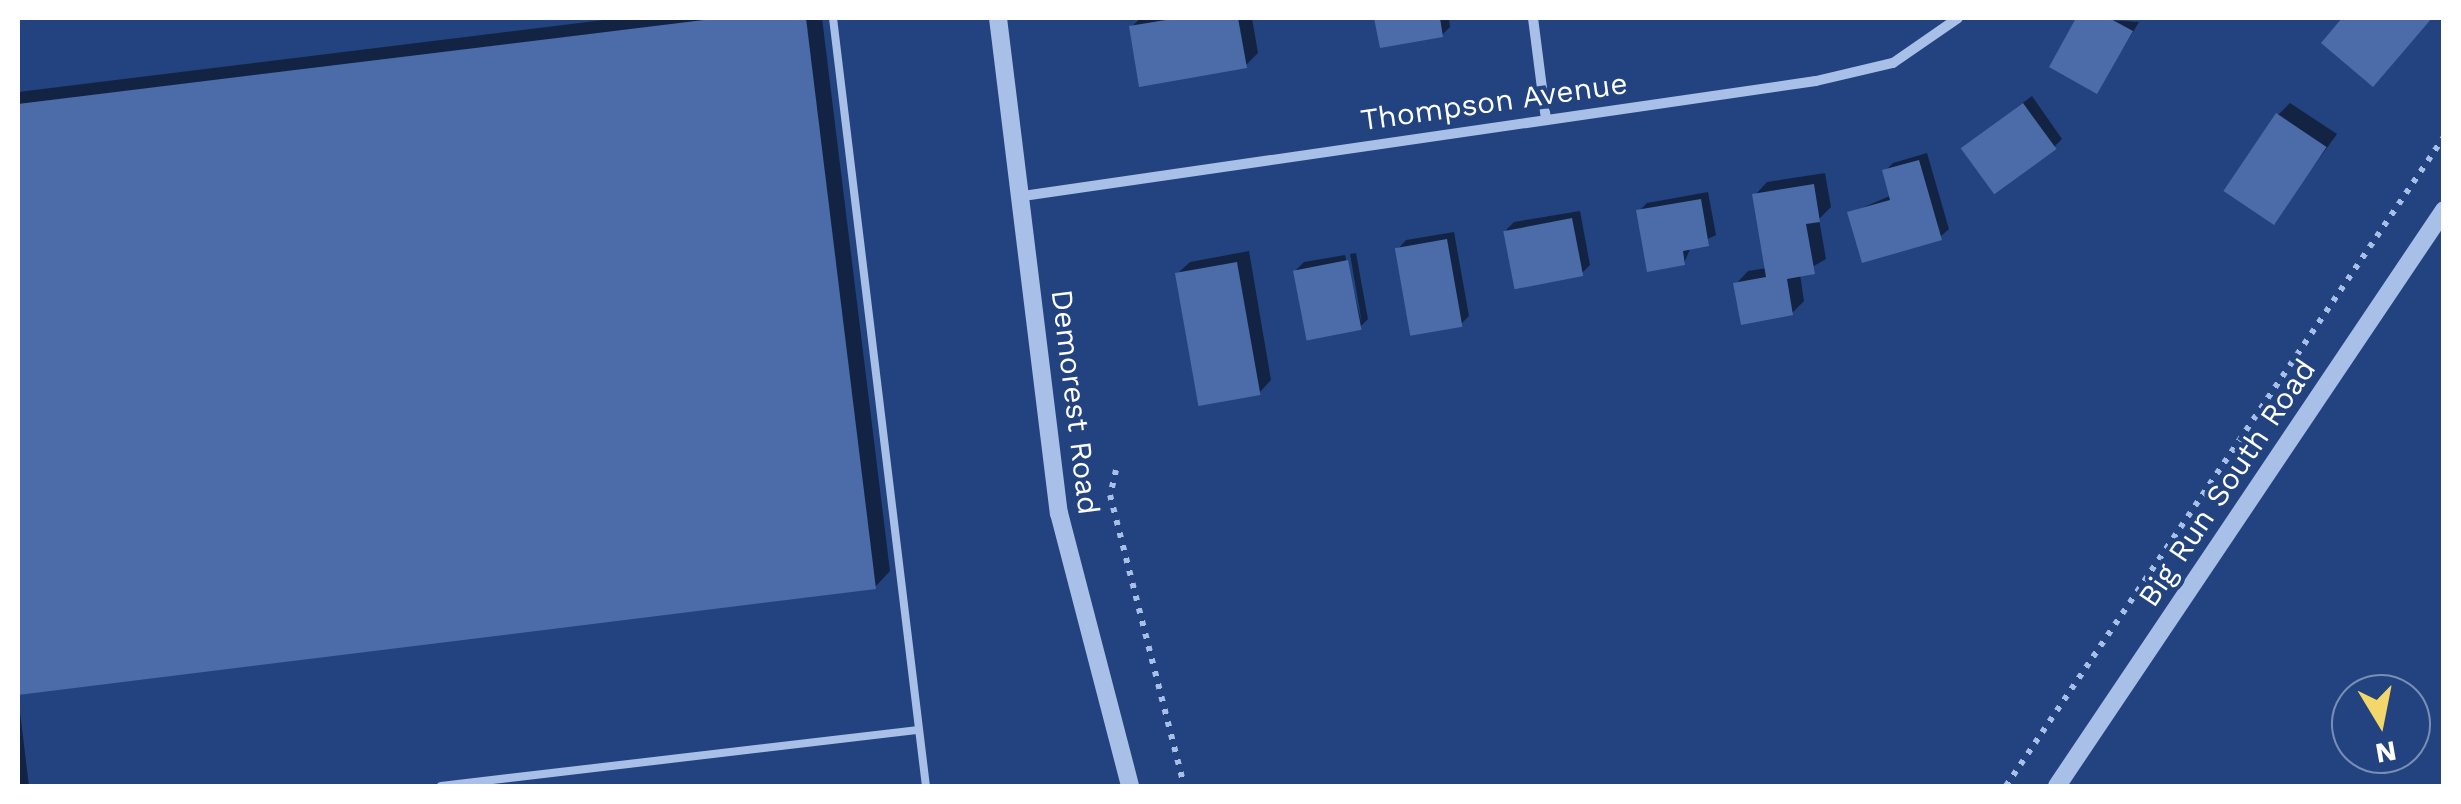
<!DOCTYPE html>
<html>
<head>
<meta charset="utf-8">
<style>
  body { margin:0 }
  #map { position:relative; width:2461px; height:804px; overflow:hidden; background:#224380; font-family:"Work Sans",sans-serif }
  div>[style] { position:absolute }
  .shadow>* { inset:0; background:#0007 }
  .building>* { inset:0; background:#4b6ca9; transform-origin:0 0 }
  .path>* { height:6px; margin-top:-3px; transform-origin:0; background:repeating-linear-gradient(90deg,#a8bfe7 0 5px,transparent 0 13px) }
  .service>* { height:8px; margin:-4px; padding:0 4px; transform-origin:4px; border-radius:4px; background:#a8bfe7 }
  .minor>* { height:10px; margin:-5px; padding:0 5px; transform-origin:5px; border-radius:5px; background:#a8bfe7 }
  .tertiary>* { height:18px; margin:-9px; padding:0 9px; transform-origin:9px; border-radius:9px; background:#a8bfe7 }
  span { translate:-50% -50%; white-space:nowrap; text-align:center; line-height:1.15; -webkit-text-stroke:8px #224380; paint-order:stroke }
  .street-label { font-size:30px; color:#fff }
  .frame { position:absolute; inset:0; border:20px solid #fff; pointer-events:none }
  .north { position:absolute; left:2331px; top:674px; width:100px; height:100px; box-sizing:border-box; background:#224380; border:2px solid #7a8eb3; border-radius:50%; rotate:170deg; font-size:28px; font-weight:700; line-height:40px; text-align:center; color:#fff }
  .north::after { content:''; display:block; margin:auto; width:35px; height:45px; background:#f3d76a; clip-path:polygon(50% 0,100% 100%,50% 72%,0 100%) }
</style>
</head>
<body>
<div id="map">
  <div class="shadow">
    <div style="clip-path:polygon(620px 18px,822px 18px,890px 571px,875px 587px,18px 692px,18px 92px)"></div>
    <div style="clip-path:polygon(1141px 18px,1252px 18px,1258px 53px,1245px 66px,1131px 27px)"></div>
    <div style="clip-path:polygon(1377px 18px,1449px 18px,1450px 27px,1442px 35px,1382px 45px)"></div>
    <div style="clip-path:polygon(2079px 18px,2139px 22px,2097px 91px,2052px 66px)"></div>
    <div style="clip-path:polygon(2032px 96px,2062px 139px,2054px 147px,1963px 148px)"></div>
    <div style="clip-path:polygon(2290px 103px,2337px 134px,2273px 222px,2278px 115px)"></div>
    <div style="clip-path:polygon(1927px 153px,1949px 229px,1940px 237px,1850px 213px,1892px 195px,1885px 171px,1893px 163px)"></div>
    <div style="clip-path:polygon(1825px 173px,1831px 207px,1819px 219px,1826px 259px,1800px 274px,1804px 301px,1792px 313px,1736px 284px,1748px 271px,1767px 268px,1755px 195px,1767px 182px)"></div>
    <div style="clip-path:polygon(1708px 192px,1716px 235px,1691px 247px,1684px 263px,1639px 211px,1647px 203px)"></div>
    <div style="clip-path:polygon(1580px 211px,1590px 265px,1581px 274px,1506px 230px,1514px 222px)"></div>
    <div style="clip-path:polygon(1454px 232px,1469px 316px,1461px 324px,1398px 249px,1406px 240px)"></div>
    <div style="clip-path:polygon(1249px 251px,1271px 380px,1259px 393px,1177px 274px,1190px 262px)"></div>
    <div style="clip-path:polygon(1356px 253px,1368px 319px,1360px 327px,1296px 270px,1304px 262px,1345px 255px,1362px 324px,1350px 254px)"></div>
    <div style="clip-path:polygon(18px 695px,29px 786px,18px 786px)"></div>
  </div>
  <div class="building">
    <div style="clip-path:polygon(720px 18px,806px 18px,876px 589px,18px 695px,18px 104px)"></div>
    <div style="clip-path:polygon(1178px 18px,1238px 18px,1247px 68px,1139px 87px,1129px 26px)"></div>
    <div style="clip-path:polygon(1374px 18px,1440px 18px,1443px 37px,1380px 48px)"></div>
    <div style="clip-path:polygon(2076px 18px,2109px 18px,2133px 31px,2097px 94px,2049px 67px)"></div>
    <div style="clip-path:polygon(2342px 18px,2432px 18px,2373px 87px,2321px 43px)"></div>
    <div style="left:2023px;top:103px;width:57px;height:77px;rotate:54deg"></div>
    <div style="left:2276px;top:113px;width:61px;height:94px;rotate:34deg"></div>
    <div style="clip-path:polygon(1919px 160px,1942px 240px,1862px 263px,1847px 212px,1890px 200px,1882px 170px)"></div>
    <div style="clip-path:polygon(1814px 184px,1820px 222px,1806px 224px,1815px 274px,1787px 279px,1793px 315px,1741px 325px,1733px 283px,1766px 277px,1752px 194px)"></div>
    <div style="clip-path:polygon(1701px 199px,1709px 246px,1683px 251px,1685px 265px,1647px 272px,1636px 210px)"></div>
    <div style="left:1572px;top:218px;width:59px;height:70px;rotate:79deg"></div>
    <div style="left:1447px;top:239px;width:89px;height:53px;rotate:80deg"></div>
    <div style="left:1348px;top:260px;width:71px;height:56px;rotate:79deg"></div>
    <div style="left:1237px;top:262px;width:135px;height:63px;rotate:80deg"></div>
  </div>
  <div class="path">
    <div style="left:1116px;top:470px;width:26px;rotate:103deg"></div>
    <div style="left:1110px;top:495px;width:300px;rotate:75.7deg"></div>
    <div style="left:2006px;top:786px;width:783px;rotate:-55.99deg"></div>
  </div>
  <div class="service">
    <div style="left:833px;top:18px;width:774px;rotate:83.1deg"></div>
    <div style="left:441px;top:786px;width:481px;rotate:-6.7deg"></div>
  </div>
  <div class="minor">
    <div style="left:1533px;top:18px;width:103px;rotate:82.7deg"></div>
    <div style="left:1023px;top:196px;width:801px;rotate:-8.25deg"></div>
    <div style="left:1816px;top:81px;width:79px;rotate:-13.2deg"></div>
    <div style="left:1893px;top:63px;width:79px;rotate:-34.7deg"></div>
  </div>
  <div class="tertiary">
    <div style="left:998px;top:18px;width:499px;rotate:83deg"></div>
    <div style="left:1059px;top:513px;width:282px;rotate:75.4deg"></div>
    <div style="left:2057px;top:786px;width:694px;rotate:-56.1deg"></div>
  </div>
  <div class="street-label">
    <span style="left:1494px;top:102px;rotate:-8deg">Thompson Avenue</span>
    <span style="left:1075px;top:402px;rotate:83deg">Demorest Road</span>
    <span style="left:2227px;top:483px;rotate:-56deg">Big Run South Road</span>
  </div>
  <div class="frame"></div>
  <div class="north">N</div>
</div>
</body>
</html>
